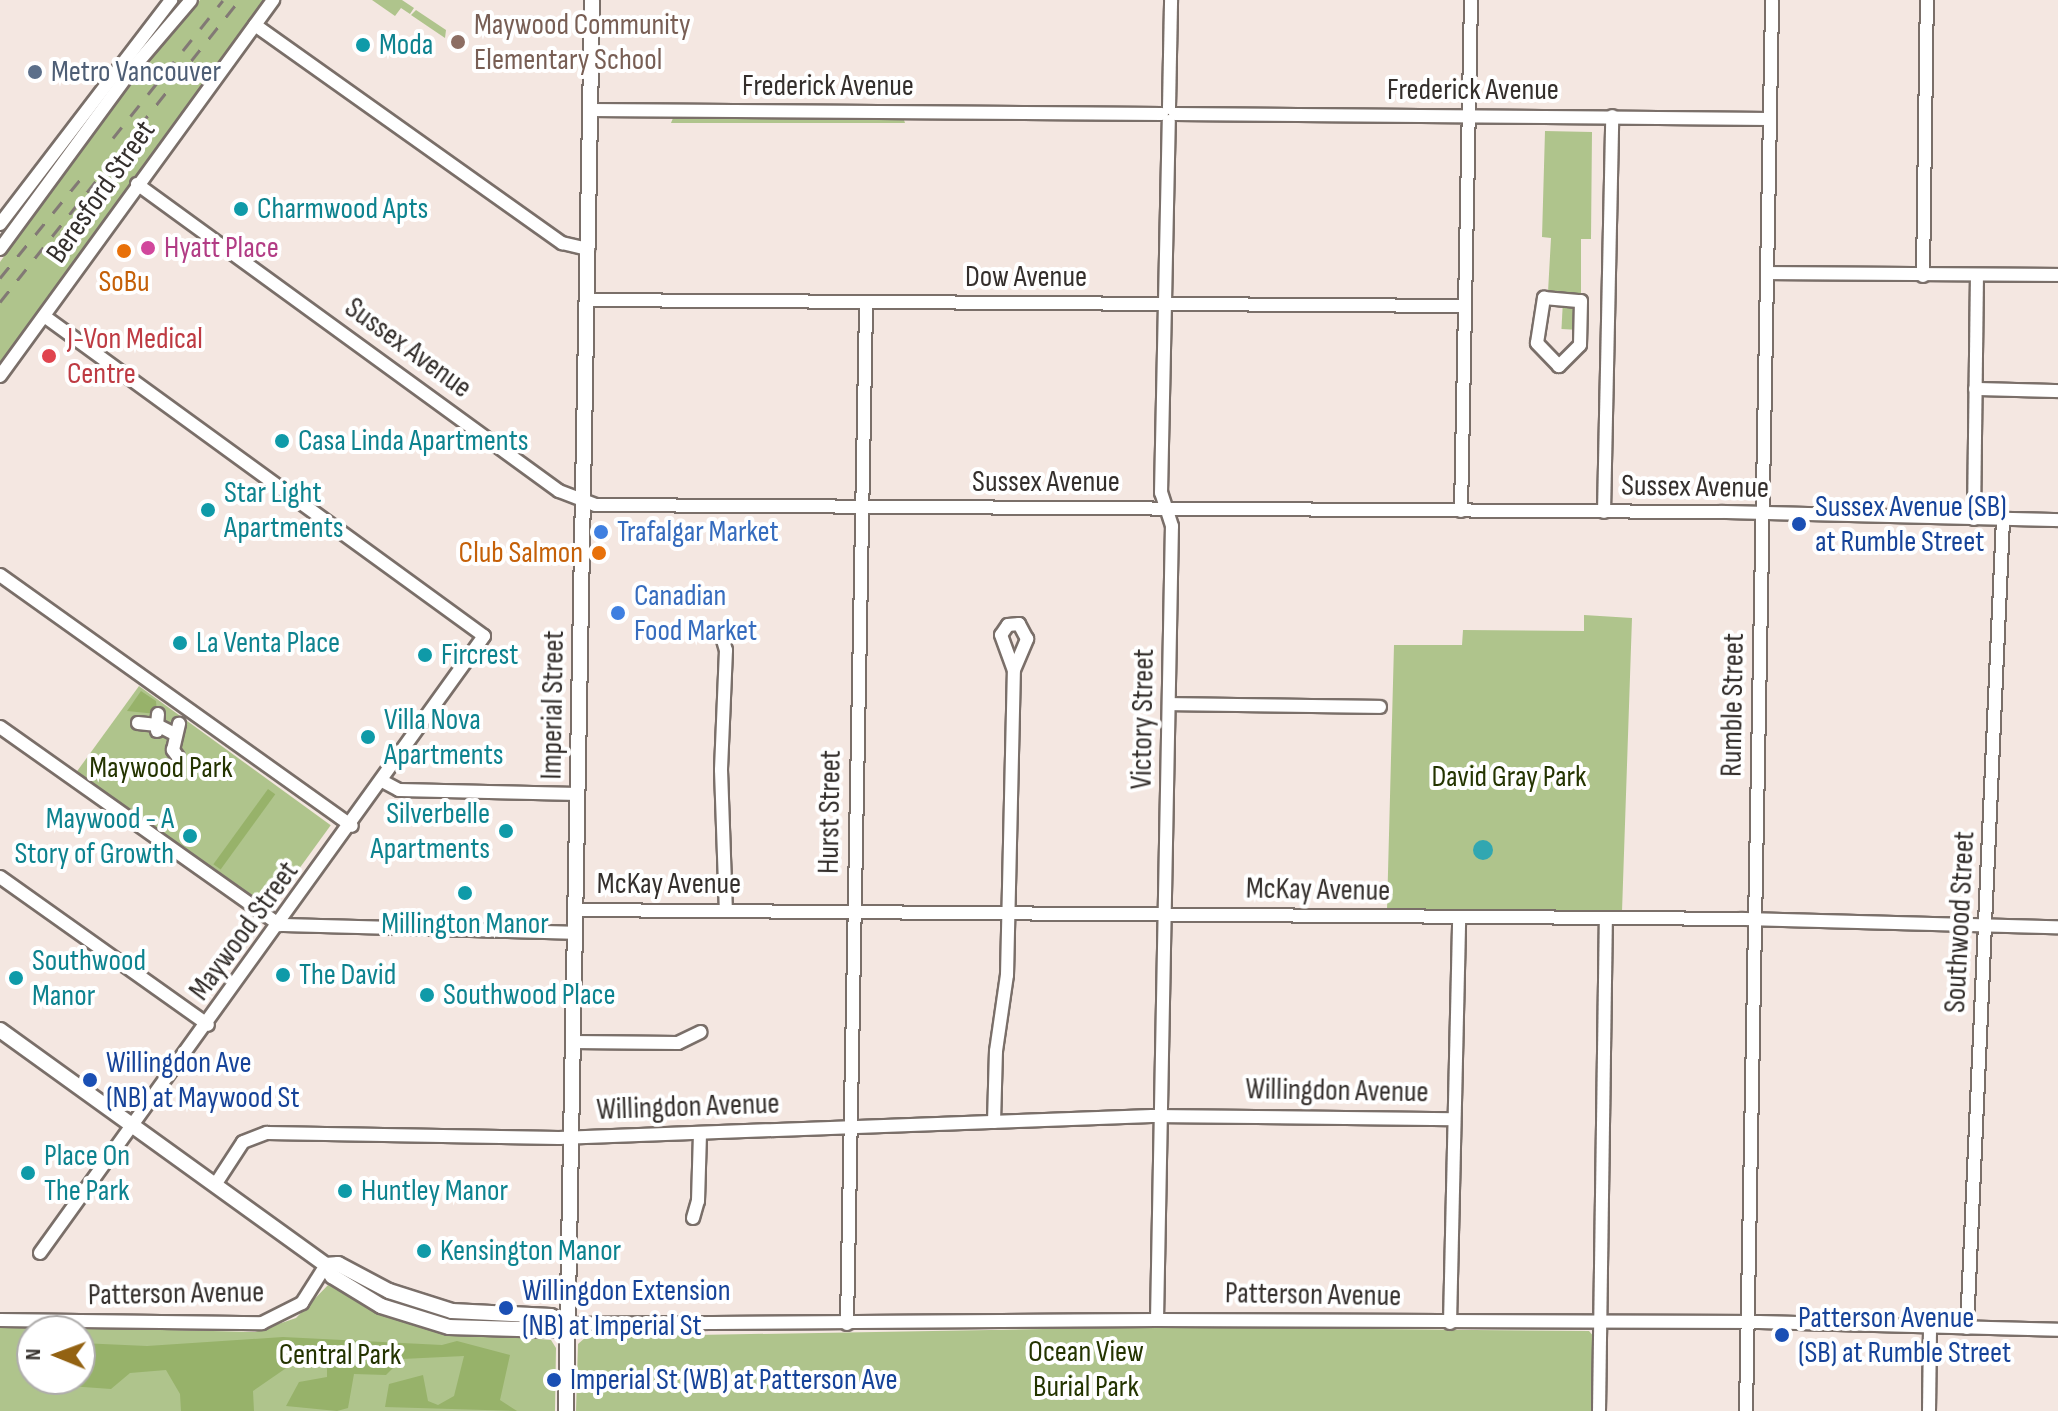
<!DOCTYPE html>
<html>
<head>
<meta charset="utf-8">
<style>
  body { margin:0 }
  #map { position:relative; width:2058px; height:1411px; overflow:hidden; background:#f4e7e1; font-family:"Sofia Sans Condensed",sans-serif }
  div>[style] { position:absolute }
  .green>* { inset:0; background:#afc48c; transform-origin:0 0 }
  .forest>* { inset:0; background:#97b26a; transform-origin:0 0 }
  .water>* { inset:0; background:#31a7b1 }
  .round { border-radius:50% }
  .roads { filter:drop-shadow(2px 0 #7a6f69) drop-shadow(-2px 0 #7a6f69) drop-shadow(0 2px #7a6f69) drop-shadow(0 -2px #7a6f69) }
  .minor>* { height:12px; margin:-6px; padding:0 6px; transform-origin:6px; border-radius:6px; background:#fff }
  .major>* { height:14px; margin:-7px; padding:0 7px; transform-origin:7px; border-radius:7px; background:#fff }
  .rail>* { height:3px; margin-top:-1.5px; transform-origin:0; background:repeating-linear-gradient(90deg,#827975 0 14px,transparent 0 28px) }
  .dots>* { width:22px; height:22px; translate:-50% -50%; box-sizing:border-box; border:4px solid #fff; border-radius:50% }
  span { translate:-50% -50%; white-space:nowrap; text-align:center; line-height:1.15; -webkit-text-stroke:8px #fff; paint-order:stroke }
  .education-label { font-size:30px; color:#785e54 }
  .left { translate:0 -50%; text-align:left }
  .culture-label { font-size:30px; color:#0d838f }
  .right { translate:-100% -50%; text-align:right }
  .service-label { font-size:30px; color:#4e5e75 }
  .street-label { font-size:30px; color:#342f2c }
  .hotel-label { font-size:30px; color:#b23c85 }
  .food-label { font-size:30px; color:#c56008 }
  .health-label { font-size:30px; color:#be3a42 }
  .transit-label { font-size:30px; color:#164399 }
  .shop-label { font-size:30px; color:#366cbe }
  .park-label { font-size:30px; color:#243400 }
  .north { position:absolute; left:16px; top:1315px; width:80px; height:80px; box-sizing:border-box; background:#fff; border:2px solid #aeacab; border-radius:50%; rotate:271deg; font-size:22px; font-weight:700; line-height:32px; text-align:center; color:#342f2c }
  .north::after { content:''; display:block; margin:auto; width:28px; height:36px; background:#936212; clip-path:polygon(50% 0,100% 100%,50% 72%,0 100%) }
</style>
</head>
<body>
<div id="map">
  <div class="green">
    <div style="clip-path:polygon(200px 0,266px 0,0 367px,0 262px,127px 87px)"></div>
    <div style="clip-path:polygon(372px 0,402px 0,414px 8px,410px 14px,401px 8px,395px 16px)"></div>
    <div style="clip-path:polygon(416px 10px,446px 30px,445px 38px,411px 15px)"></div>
    <div style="clip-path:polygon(673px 118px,904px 120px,905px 123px,671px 123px)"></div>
    <div style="clip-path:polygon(1545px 131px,1592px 132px,1591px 239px,1581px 239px,1581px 297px,1548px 292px,1551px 238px,1542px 237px)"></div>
    <div style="left:1563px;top:300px;width:18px;height:29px;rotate:3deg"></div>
    <div style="clip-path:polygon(1584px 615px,1632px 618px,1622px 912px,1387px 910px,1394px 645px,1462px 645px,1463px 630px,1584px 631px)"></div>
    <div style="left:139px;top:686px;width:237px;height:107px;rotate:36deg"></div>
    <div style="clip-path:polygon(evenodd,330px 1283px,386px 1314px,438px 1331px,551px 1340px,556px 1348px,555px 1411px,0 1411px,0 1326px,255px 1332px,296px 1318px,330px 1283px,32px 1331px,80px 1331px,80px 1379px,32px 1379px,32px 1331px)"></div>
    <div style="clip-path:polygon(1155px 1327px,1589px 1331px,1595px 1338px,1595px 1411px,576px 1411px,578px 1344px,586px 1337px)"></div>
  </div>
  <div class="forest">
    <div style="clip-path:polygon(141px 691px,156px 701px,157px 714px,127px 711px)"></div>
    <div style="left:268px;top:789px;width:9px;height:93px;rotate:36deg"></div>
    <div style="clip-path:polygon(283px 1337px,442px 1345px,457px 1341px,510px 1355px,500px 1400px,517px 1411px,385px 1407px,389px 1384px,423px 1375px,428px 1401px,438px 1405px,454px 1396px,464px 1356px,402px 1359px,386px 1375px,354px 1374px,348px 1408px,337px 1411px,286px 1406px,299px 1382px,327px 1377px,327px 1361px,292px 1364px,253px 1391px,254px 1411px,181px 1411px,180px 1394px,166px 1370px,130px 1373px,111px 1389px,55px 1385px,54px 1379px,80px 1379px,80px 1343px,147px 1346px)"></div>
  </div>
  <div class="water">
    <div class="round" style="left:1473px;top:840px;width:20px;height:20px"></div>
  </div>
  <div class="roads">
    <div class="minor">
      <div style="left:255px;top:25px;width:377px;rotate:35.4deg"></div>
      <div style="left:562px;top:243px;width:27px;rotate:13deg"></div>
      <div style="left:1169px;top:108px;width:108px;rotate:-88.9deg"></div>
      <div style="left:590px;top:110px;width:572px;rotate:0.4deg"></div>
      <div style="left:1175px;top:114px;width:594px;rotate:0.48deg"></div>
      <div style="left:137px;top:184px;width:522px;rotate:36.04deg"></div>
      <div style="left:559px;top:491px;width:39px;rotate:21deg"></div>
      <div style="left:595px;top:505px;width:1127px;rotate:0.36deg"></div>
      <div style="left:1722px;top:512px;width:336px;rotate:1.4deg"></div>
      <div style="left:0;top:224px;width:282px;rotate:-52.6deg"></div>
      <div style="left:0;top:249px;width:225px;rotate:-53.7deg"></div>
      <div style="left:133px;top:68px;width:89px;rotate:-49.5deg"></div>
      <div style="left:1767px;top:273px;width:291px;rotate:0.4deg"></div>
      <div style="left:1923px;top:276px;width:276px;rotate:-89.2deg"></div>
      <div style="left:1544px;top:298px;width:37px;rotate:5deg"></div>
      <div style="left:1581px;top:301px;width:44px;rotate:91.3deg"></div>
      <div style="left:1580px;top:345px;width:30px;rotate:135deg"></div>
      <div style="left:1559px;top:366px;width:32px;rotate:-134deg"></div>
      <div style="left:1537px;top:343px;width:46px;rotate:-81.2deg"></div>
      <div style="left:587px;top:300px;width:878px;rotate:0.39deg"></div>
      <div style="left:0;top:376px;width:465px;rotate:-54deg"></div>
      <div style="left:1975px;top:389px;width:83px;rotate:1.4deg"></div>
      <div style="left:1461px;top:511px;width:511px;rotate:-88.88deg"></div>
      <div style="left:1604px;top:512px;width:396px;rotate:-88.8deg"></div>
      <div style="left:1974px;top:519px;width:244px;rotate:-89.3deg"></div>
      <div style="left:0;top:575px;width:432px;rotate:35.5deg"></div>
      <div style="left:721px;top:633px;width:18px;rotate:74deg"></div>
      <div style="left:726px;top:650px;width:120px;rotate:92.4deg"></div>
      <div style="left:721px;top:770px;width:140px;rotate:88deg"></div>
      <div style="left:1169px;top:704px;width:211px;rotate:0.8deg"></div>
      <div style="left:158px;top:714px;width:11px;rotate:95deg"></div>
      <div style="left:157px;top:725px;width:20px;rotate:27deg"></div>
      <div style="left:138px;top:723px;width:19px;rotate:6deg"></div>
      <div style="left:157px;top:725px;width:6px;rotate:90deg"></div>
      <div style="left:0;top:727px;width:343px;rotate:35.3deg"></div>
      <div style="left:280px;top:925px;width:296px;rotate:1.5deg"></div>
      <div style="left:178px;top:757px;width:9px;rotate:-126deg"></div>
      <div style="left:173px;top:750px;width:27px;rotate:-77deg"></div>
      <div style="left:384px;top:782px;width:17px;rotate:28deg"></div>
      <div style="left:399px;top:790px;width:179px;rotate:1.3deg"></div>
      <div style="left:0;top:877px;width:255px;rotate:35.4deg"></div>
      <div style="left:576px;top:910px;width:1166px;rotate:0.44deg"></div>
      <div style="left:1742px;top:919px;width:316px;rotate:1.5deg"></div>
      <div style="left:573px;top:1042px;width:105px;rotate:0.5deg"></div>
      <div style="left:678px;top:1043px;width:25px;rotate:-26deg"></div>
      <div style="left:994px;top:1122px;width:71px;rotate:-88.4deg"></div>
      <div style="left:996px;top:1051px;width:77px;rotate:-81.8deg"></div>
      <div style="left:1007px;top:975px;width:305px;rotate:-88.7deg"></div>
      <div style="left:1014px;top:670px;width:34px;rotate:-67deg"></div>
      <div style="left:1027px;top:639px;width:17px;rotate:-118deg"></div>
      <div style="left:1019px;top:624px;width:11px;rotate:175deg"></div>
      <div style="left:1008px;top:625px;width:12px;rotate:125deg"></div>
      <div style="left:1001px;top:635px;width:37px;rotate:70deg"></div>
      <div style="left:215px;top:1185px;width:51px;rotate:-56.9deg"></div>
      <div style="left:243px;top:1142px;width:26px;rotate:-21deg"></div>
      <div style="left:267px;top:1133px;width:292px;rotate:1deg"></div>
      <div style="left:559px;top:1138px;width:593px;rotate:-2.12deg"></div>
      <div style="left:1152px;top:1116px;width:302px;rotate:0.6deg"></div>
      <div style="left:693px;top:1218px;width:18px;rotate:-74deg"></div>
      <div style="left:698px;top:1201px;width:67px;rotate:-88.3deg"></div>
      <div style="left:40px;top:1253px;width:760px;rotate:-54.26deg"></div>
      <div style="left:484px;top:636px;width:544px;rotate:-143.97deg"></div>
      <div style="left:0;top:1320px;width:262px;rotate:0.7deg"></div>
      <div style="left:262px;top:1323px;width:45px;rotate:-26.6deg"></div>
      <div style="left:302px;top:1303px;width:45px;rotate:-57.7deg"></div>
      <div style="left:1157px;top:1320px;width:794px;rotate:-88.92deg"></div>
      <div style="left:1172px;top:526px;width:35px;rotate:-108deg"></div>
      <div style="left:1161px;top:493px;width:372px;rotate:-88.8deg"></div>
      <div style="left:1450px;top:1323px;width:406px;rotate:-88.7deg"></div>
      <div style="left:568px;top:1324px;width:589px;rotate:-0.39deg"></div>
      <div style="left:1157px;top:1320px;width:602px;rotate:0.19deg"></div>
      <div style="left:1759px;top:1322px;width:299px;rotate:1.5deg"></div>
      <div style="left:847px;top:1324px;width:1022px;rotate:-88.93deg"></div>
      <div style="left:1967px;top:1328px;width:810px;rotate:-87.45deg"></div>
      <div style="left:1599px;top:1411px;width:493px;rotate:-89.2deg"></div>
      <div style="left:1746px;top:1411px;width:1411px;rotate:-88.94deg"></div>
      <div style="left:1929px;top:1411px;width:84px;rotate:-89.3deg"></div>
    </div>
    <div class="major">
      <div style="left:0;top:1030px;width:402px;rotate:35.8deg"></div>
      <div style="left:326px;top:1265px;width:13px;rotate:61deg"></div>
      <div style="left:332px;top:1276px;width:57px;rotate:31.5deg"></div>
      <div style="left:381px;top:1306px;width:71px;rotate:17.2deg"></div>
      <div style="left:449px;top:1327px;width:103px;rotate:1.7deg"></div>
      <div style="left:552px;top:1330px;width:17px;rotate:-21deg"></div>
      <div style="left:326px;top:1265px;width:12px;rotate:-5deg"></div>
      <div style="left:338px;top:1264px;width:58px;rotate:27.9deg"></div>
      <div style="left:389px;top:1291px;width:66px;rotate:17.6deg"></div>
      <div style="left:452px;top:1311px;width:99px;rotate:2.9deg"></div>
      <div style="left:551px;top:1316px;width:19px;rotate:25deg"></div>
      <div style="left:566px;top:1411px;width:1411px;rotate:-88.94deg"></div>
    </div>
  </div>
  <div class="rail">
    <div style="left:113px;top:138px;width:176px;rotate:-51.4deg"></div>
    <div style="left:0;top:278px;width:136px;rotate:-50.9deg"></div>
    <div style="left:0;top:302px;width:385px;rotate:-51.6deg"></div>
  </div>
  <div class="dots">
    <div style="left:458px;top:42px;background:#8d6e63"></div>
    <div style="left:363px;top:45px;background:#0f9aa8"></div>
    <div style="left:35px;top:72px;background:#5c6f8a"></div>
    <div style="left:241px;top:209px;background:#0f9aa8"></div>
    <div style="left:148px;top:248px;background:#d1479c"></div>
    <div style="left:124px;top:251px;background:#e8710a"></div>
    <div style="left:49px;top:356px;background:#e0444e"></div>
    <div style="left:282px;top:441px;background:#0f9aa8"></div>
    <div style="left:208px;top:510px;background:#0f9aa8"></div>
    <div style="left:1799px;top:524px;background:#1a4fb4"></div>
    <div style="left:601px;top:532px;background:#3f7fe0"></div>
    <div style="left:599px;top:553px;background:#e8710a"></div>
    <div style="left:618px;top:613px;background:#3f7fe0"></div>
    <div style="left:180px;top:643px;background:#0f9aa8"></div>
    <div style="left:425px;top:655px;background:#0f9aa8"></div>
    <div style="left:368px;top:737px;background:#0f9aa8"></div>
    <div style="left:506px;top:831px;background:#0f9aa8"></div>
    <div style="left:190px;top:836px;background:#0f9aa8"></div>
    <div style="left:465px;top:893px;background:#0f9aa8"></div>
    <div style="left:283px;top:975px;background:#0f9aa8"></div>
    <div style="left:16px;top:978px;background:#0f9aa8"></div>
    <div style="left:427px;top:995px;background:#0f9aa8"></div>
    <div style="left:90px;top:1080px;background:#1a4fb4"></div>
    <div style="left:28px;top:1173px;background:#0f9aa8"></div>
    <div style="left:345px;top:1191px;background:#0f9aa8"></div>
    <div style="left:424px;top:1251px;background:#0f9aa8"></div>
    <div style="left:506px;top:1308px;background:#1a4fb4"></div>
    <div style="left:1782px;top:1335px;background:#1a4fb4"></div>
    <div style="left:554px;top:1380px;background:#1a4fb4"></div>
  </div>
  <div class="education-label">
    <span class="left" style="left:474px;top:42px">Maywood Community<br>Elementary School</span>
  </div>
  <div class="culture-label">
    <span class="left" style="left:379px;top:45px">Moda</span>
    <span class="left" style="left:257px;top:209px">Charmwood Apts</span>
    <span class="left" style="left:298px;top:441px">Casa Linda Apartments</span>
    <span class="left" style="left:224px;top:510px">Star Light<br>Apartments</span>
    <span class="left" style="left:196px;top:643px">La Venta Place</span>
    <span class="left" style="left:441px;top:655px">Fircrest</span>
    <span class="left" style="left:384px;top:737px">Villa Nova<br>Apartments</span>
    <span class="right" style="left:490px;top:831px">Silverbelle<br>Apartments</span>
    <span class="right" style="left:174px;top:836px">Maywood - A<br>Story of Growth</span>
    <span style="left:465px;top:924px">Millington Manor</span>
    <span class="left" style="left:32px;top:978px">Southwood<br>Manor</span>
    <span class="left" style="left:299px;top:975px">The David</span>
    <span class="left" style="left:443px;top:995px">Southwood Place</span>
    <span class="left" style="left:44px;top:1173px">Place On<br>The Park</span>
    <span class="left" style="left:361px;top:1191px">Huntley Manor</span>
    <span class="left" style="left:440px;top:1251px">Kensington Manor</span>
  </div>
  <div class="service-label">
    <span class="left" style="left:51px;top:72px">Metro Vancouver</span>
  </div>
  <div class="street-label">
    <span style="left:828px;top:86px">Frederick Avenue</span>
    <span style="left:1473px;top:90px">Frederick Avenue</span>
    <span style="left:101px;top:192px;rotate:-55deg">Beresford Street</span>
    <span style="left:1026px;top:277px">Dow Avenue</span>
    <span style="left:408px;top:348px;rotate:36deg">Sussex Avenue</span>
    <span style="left:1046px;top:482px">Sussex Avenue</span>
    <span style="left:1695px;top:487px;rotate:1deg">Sussex Avenue</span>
    <span style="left:553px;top:705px;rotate:-89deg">Imperial Street</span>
    <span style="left:1733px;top:705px;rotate:-89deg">Rumble Street</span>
    <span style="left:1143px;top:719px;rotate:-89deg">Victory Street</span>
    <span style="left:830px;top:812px;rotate:-89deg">Hurst Street</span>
    <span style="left:669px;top:884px">McKay Avenue</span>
    <span style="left:1318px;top:890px;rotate:1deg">McKay Avenue</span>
    <span style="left:1960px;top:922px;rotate:-87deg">Southwood Street</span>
    <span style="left:244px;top:931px;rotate:-54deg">Maywood Street</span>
    <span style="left:1337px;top:1091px;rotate:1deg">Willingdon Avenue</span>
    <span style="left:688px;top:1107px;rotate:-2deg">Willingdon Avenue</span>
    <span style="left:176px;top:1294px;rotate:-1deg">Patterson Avenue</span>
    <span style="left:1313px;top:1295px;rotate:1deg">Patterson Avenue</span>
  </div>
  <div class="hotel-label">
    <span class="left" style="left:164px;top:248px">Hyatt Place</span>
  </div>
  <div class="food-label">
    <span style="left:124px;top:282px">SoBu</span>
    <span class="right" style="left:583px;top:553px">Club Salmon</span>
  </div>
  <div class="health-label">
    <span class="left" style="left:67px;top:356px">J-Von Medical<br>Centre</span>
  </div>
  <div class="transit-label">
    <span class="left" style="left:1815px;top:524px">Sussex Avenue (SB)<br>at Rumble Street</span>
    <span class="left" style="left:106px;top:1080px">Willingdon Ave<br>(NB) at Maywood St</span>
    <span class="left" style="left:522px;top:1308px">Willingdon Extension<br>(NB) at Imperial St</span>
    <span class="left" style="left:1798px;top:1335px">Patterson Avenue<br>(SB) at Rumble Street</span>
    <span class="left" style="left:570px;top:1380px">Imperial St (WB) at Patterson Ave</span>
  </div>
  <div class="shop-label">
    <span class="left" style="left:617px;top:532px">Trafalgar Market</span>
    <span class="left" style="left:634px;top:613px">Canadian<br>Food Market</span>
  </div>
  <div class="park-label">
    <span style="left:161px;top:768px">Maywood Park</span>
    <span style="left:1509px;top:777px">David Gray Park</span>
    <span style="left:1086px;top:1369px">Ocean View<br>Burial Park</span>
    <span style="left:340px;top:1355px">Central Park</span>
  </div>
  <div class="north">N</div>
</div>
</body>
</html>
